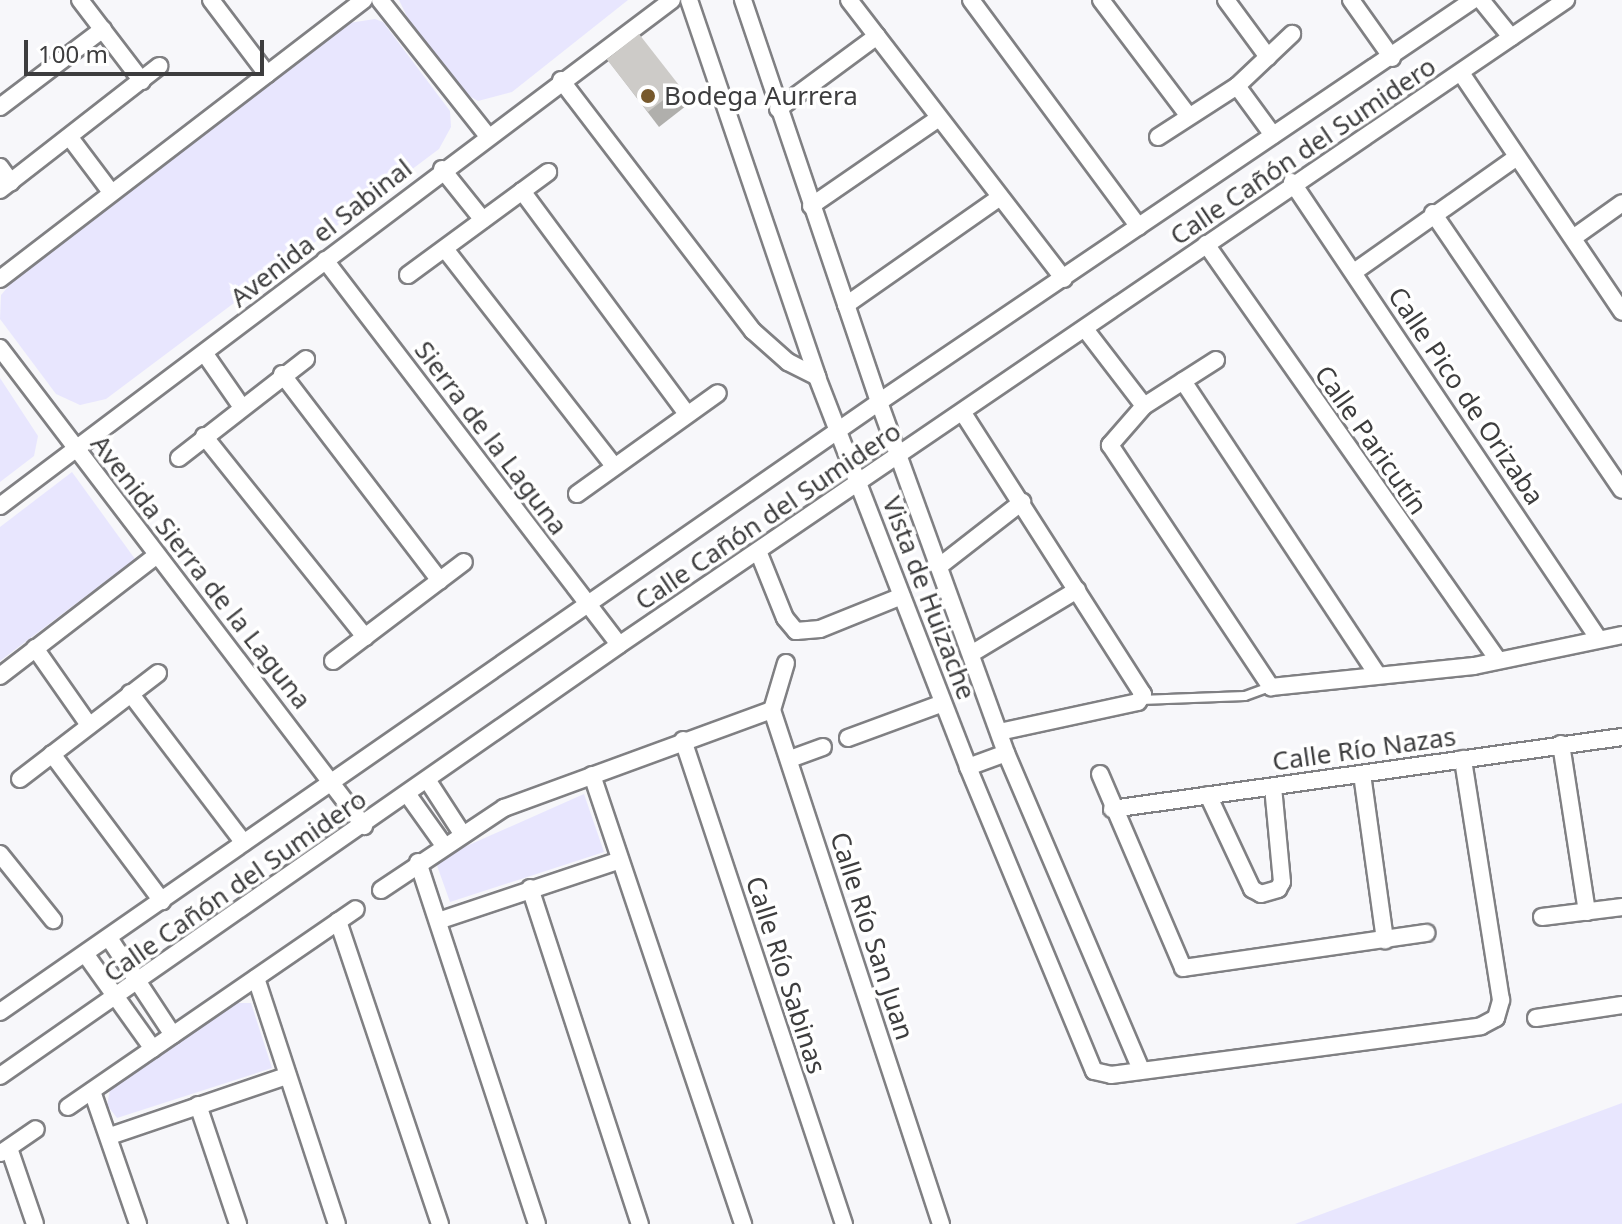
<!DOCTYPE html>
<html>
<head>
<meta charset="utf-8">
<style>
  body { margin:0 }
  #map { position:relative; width:1622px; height:1224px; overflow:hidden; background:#f7f7fa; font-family:"Noto Sans",sans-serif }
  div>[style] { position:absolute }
  .green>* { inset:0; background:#e8e6fe }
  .roads { filter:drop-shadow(2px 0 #808083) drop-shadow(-2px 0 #808083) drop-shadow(0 2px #808083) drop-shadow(0 -2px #808083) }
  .lane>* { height:8px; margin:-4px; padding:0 4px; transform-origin:4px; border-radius:4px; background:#fff }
  .street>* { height:16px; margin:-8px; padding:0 8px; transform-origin:8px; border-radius:8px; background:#fff }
  .wall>* { inset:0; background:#b0afac }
  .building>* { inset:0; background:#cdcbc8; transform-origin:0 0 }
  .dots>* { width:22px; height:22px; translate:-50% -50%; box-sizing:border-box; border:4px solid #fff; border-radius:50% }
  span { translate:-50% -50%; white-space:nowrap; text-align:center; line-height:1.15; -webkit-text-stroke:7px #fff; paint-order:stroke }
  .poi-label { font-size:26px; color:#3d3d3e }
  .left { translate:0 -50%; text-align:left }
  .street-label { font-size:26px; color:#3d3d3e }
  .scale { position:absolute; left:24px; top:40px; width:240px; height:36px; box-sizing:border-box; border:4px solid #3d3d3e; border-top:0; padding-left:10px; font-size:24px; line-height:28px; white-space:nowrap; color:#3d3d3e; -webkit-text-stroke:6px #fff; paint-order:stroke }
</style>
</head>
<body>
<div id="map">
  <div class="green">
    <div style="clip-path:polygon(399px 0,628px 0,512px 92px,478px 101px,461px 91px,412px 27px)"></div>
    <div style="clip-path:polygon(375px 19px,383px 22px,450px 111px,451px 127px,439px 149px,106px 399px,80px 405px,56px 394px,0 319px,1px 295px,14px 280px,349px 23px)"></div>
    <div style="clip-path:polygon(0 378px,38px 436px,34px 456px,0 482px)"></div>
    <div style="clip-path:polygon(72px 472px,135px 559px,0 661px,0 527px)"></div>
    <div style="clip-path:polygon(584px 794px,604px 852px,450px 902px,435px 860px)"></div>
    <div style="clip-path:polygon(236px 1003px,251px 1003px,272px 1068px,117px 1118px,107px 1105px,110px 1090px)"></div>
    <div style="clip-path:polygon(1622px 1103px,1622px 1224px,1295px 1224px)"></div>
  </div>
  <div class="roads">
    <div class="lane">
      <div style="left:1141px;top:700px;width:104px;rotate:-2.2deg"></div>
      <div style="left:1245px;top:696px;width:27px;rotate:-20deg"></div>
    </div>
    <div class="street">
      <div style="left:80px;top:0;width:102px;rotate:52.6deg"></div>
      <div style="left:211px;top:0;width:93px;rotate:52.9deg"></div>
      <div style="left:380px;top:0;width:172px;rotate:51.6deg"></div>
      <div style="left:689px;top:0;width:398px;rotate:71.2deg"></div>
      <div style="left:817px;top:377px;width:418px;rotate:68.8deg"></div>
      <div style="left:968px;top:767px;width:329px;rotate:67.5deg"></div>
      <div style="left:1094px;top:1071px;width:17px;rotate:13deg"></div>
      <div style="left:1111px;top:1075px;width:373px;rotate:-7.5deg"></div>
      <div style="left:1481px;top:1026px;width:17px;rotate:-28deg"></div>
      <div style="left:1496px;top:1018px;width:19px;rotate:-74deg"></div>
      <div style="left:1501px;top:1000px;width:244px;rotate:-99deg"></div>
      <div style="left:743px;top:0;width:424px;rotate:71.3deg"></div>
      <div style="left:879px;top:402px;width:373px;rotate:70.1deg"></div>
      <div style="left:1006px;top:753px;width:345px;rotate:66.9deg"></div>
      <div style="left:849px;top:0;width:352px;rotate:52.4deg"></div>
      <div style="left:971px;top:0;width:282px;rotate:53.5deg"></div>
      <div style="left:1101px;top:0;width:144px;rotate:52.9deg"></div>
      <div style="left:1226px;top:0;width:71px;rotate:53.6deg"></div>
      <div style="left:1351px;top:0;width:71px;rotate:54.7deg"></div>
      <div style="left:1481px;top:0;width:48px;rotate:51deg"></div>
      <div style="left:1461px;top:73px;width:288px;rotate:56deg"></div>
      <div style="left:561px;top:80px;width:316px;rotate:52.6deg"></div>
      <div style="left:753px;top:331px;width:47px;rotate:41.5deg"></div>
      <div style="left:788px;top:362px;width:33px;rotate:27deg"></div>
      <div style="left:1237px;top:86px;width:61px;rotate:53.7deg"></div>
      <div style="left:0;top:107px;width:129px;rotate:-37.1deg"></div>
      <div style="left:778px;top:109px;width:123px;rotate:-36.4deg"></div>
      <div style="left:1158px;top:137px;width:94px;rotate:-32.8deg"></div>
      <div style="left:1237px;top:86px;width:76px;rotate:-43.4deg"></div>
      <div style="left:71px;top:139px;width:66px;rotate:53deg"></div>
      <div style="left:0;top:167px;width:19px;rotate:54deg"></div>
      <div style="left:442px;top:169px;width:65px;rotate:51.2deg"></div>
      <div style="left:1292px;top:182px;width:549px;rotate:56.14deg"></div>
      <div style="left:0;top:190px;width:202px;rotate:-37.9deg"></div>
      <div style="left:522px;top:191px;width:276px;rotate:53.5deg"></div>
      <div style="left:811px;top:206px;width:155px;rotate:-34.5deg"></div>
      <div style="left:1433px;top:213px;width:335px;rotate:55.7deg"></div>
      <div style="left:1573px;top:238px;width:60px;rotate:-35.5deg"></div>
      <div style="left:1206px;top:244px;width:508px;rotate:54.93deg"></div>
      <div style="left:445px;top:249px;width:274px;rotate:52.1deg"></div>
      <div style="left:325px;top:260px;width:484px;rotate:52.6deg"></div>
      <div style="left:1354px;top:272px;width:199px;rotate:-35.2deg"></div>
      <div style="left:408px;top:275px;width:174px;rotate:-36.3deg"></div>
      <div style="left:0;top:279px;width:459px;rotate:-37.5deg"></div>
      <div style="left:846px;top:305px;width:187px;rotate:-35deg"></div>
      <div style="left:1085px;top:329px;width:97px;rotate:52.5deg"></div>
      <div style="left:0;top:348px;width:601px;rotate:52.71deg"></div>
      <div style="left:205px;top:354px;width:63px;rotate:55.3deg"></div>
      <div style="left:1216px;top:360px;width:85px;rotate:147.4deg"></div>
      <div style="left:1144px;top:406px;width:52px;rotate:131.1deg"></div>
      <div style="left:1110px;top:445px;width:291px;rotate:56.4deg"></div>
      <div style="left:1271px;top:687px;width:204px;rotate:-5.9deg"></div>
      <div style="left:1474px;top:666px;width:151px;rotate:-11.8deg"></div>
      <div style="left:282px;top:374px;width:260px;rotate:52.6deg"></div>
      <div style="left:1183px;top:381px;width:350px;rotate:56.5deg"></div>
      <div style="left:963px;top:413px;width:334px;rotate:57.4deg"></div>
      <div style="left:1143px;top:694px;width:9px;rotate:122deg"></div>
      <div style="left:1138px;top:702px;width:142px;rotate:167.8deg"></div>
      <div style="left:204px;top:436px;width:258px;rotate:51.3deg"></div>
      <div style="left:179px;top:458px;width:161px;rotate:-37.9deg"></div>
      <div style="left:577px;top:494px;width:173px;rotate:-35.6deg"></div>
      <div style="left:0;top:506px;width:841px;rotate:-36.98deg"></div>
      <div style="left:758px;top:551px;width:72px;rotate:68.1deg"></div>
      <div style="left:785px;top:618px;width:17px;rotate:50deg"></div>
      <div style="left:796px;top:631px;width:24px;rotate:-5deg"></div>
      <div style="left:820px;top:629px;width:88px;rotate:-21.9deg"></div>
      <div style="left:941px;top:565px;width:103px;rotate:-37.9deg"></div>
      <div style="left:35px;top:648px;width:94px;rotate:55deg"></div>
      <div style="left:971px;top:654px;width:124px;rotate:-31.1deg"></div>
      <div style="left:333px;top:661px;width:164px;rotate:-37.1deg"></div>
      <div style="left:786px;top:663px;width:49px;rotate:106.6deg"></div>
      <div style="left:772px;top:710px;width:541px;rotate:71.8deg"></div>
      <div style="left:0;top:676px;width:198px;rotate:-37.6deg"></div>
      <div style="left:130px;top:693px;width:188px;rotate:52.8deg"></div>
      <div style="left:848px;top:738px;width:101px;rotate:-20.2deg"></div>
      <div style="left:683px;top:740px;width:510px;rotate:71.6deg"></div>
      <div style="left:1561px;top:744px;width:170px;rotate:81.2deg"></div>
      <div style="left:52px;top:754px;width:184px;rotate:53.2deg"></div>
      <div style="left:790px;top:759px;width:35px;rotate:-20deg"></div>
      <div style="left:968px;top:767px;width:40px;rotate:-20.2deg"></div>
      <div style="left:1100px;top:774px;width:211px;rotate:66.8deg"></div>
      <div style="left:1183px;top:968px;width:246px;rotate:-8.2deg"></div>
      <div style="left:1362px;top:774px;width:168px;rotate:82.1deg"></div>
      <div style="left:592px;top:775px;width:474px;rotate:71.4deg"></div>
      <div style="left:20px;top:779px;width:174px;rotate:-37.5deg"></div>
      <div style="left:428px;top:781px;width:61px;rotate:57.1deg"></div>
      <div style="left:408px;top:795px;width:60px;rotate:54.5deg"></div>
      <div style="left:1208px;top:795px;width:104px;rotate:64.9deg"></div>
      <div style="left:1252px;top:889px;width:10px;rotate:29deg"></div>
      <div style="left:1261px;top:894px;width:18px;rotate:-16deg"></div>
      <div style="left:1278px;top:889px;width:8px;rotate:-60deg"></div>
      <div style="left:1282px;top:882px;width:96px;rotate:-95.4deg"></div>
      <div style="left:1112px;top:809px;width:515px;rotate:-8.04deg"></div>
      <div style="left:0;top:854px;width:85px;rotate:51.2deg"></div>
      <div style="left:418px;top:862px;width:381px;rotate:71.8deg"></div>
      <div style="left:530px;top:888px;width:354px;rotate:71.9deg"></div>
      <div style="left:381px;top:890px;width:148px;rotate:-33.7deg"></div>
      <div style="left:504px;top:808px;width:285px;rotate:-20.1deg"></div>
      <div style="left:1542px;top:917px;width:81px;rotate:-7.1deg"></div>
      <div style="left:338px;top:921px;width:320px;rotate:71.4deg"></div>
      <div style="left:438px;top:921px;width:192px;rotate:-18.5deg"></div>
      <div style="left:109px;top:938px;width:116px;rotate:56.6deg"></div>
      <div style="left:86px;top:955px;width:115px;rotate:54.5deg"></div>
      <div style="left:256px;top:978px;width:259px;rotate:71.8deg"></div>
      <div style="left:0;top:1012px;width:1070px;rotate:-34.76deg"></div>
      <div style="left:879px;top:402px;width:717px;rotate:-34.09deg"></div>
      <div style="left:1536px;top:1018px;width:87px;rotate:-8.6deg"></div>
      <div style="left:0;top:1076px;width:754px;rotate:-34.85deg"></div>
      <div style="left:619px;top:645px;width:1146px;rotate:-34.26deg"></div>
      <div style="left:92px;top:1091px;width:141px;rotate:70.9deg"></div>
      <div style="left:198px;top:1105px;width:126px;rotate:71.4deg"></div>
      <div style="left:68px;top:1107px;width:349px;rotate:-34.5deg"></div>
      <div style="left:110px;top:1136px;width:186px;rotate:-18.8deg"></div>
      <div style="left:9px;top:1148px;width:80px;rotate:71.1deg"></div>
      <div style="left:1px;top:1153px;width:42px;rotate:-34.4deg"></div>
    </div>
  </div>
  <div class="wall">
    <div style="clip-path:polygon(607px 59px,680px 87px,691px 102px,659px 127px)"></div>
  </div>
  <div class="building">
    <div style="left:639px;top:34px;width:67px;height:41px;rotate:52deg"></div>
  </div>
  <div class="dots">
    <div style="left:648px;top:96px;background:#77592d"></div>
  </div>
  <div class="poi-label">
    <span class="left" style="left:664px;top:96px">Bodega Aurrera</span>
  </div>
  <div class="street-label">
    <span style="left:1303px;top:151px;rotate:-34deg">Calle Cañón del Sumidero</span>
    <span style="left:321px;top:233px;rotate:-38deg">Avenida el Sabinal</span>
    <span style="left:1466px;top:396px;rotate:56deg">Calle Pico de Orizaba</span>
    <span style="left:491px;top:438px;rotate:53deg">Sierra de la Laguna</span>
    <span style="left:1371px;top:440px;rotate:55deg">Calle Paricutín</span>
    <span style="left:768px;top:516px;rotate:-34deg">Calle Cañón del Sumidero</span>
    <span style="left:201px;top:572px;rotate:52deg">Avenida Sierra de la Laguna</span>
    <span style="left:929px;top:598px;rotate:69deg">Vista de Huizache</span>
    <span style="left:1364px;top:749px;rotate:-8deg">Calle Río Nazas</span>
    <span style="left:235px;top:886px;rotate:-35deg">Calle Cañón del Sumidero</span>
    <span style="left:872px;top:936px;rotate:72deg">Calle Río San Juan</span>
    <span style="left:786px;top:975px;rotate:72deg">Calle Río Sabinas</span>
  </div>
  <div class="scale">100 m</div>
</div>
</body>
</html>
